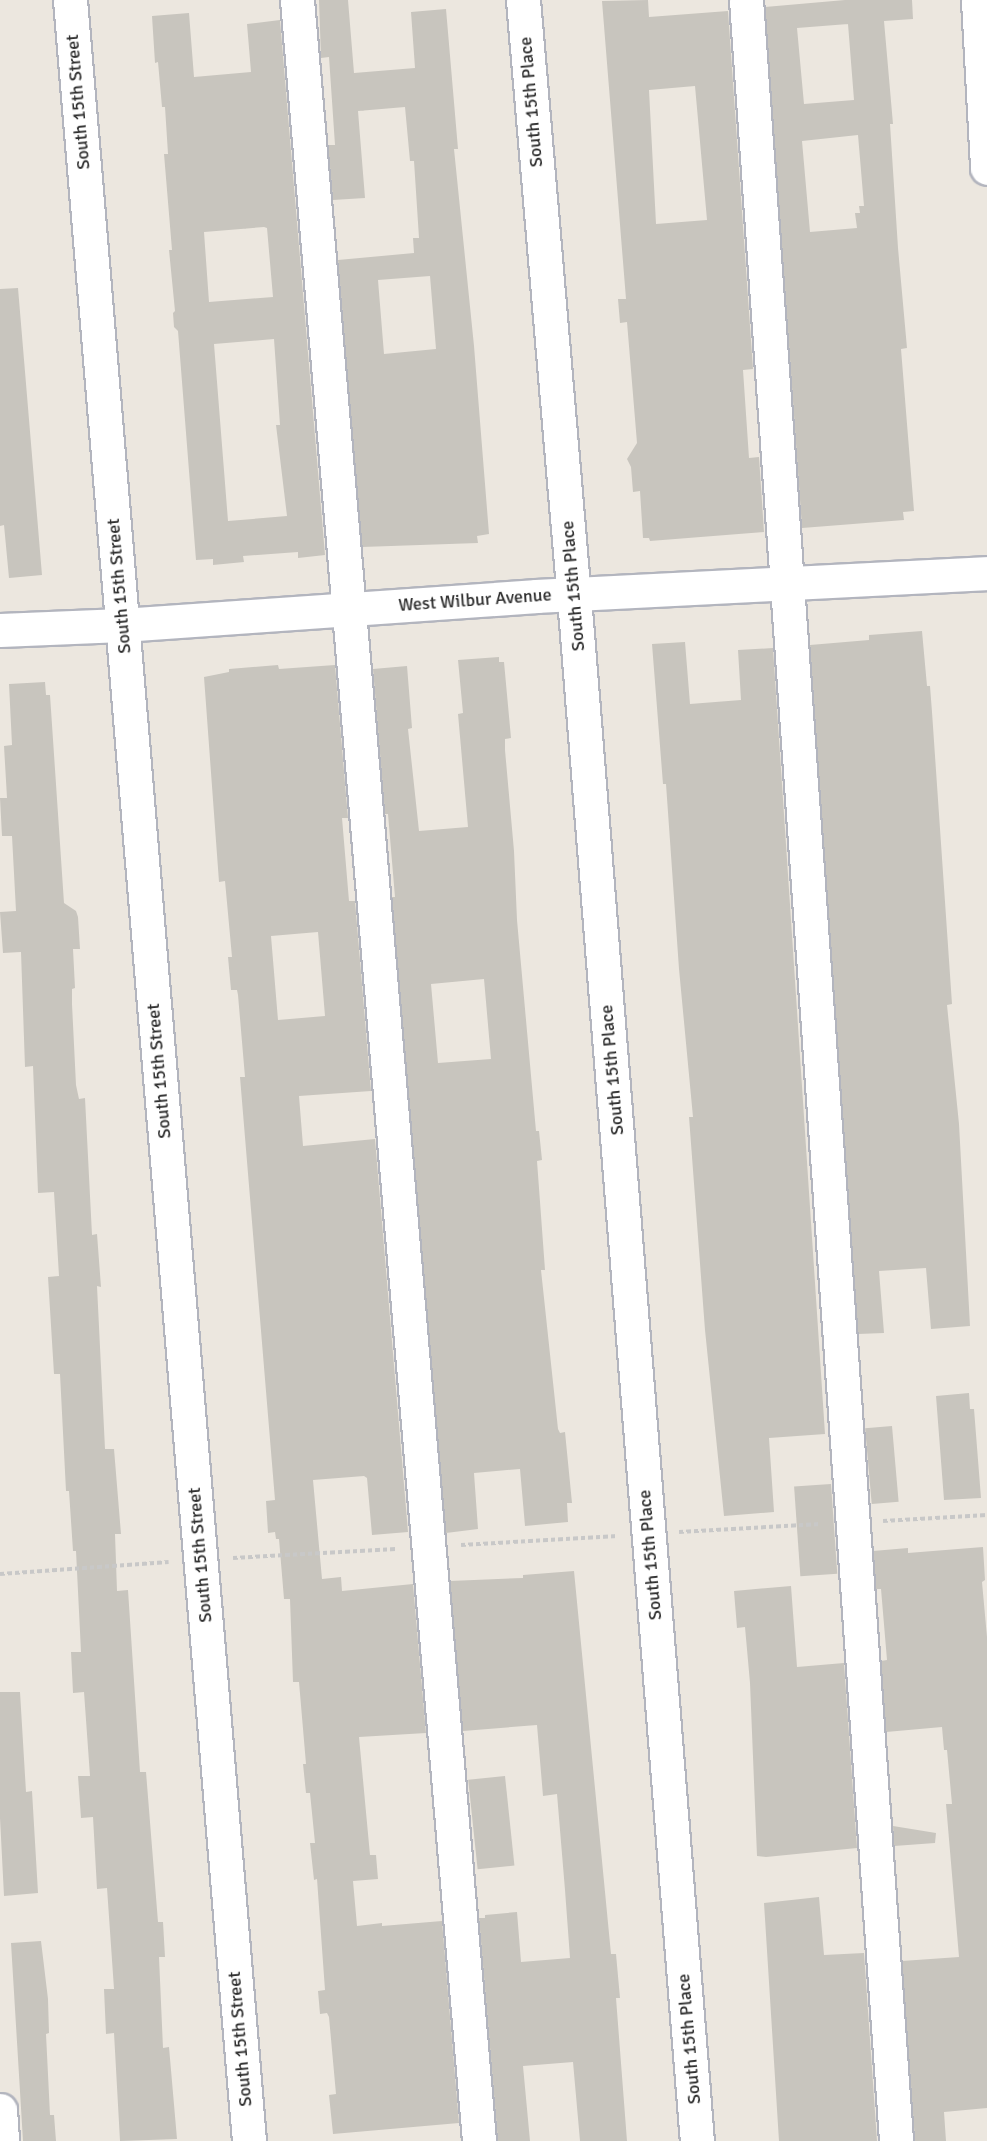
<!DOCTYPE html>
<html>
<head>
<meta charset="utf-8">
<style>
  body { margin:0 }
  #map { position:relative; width:987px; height:2141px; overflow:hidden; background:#ece7df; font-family:Signika,sans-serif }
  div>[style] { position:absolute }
  .building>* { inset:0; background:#c8c5be; transform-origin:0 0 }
  .path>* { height:4px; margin-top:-2px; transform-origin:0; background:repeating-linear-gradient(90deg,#c8c8c8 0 4.5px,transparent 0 7.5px) }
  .roads { filter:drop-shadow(2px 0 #b3b5be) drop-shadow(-2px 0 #b3b5be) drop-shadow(0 2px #b3b5be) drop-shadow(0 -2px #b3b5be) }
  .minor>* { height:33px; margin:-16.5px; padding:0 16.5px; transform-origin:16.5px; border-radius:16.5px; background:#fff }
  span { translate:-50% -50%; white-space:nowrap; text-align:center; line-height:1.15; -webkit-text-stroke:4.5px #fff; paint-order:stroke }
  .street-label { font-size:18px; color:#2c2c2c }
</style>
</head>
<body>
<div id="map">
  <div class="building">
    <div style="clip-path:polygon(evenodd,319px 0,348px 0,354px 73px,415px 68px,411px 12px,446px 9px,458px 149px,454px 149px,474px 346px,489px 534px,477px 536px,478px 543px,362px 547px,338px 260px,414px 253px,413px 238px,419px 238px,414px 161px,410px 161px,405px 107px,358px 111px,365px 198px,333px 200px,328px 145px,335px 145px,329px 57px,321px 58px,319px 0,430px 276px,436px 349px,384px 354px,378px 280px,430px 276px)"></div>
    <div style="clip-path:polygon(evenodd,648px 0,649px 17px,728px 11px,753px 369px,743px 370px,749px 458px,759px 457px,764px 532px,650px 541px,649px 538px,643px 538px,640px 491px,633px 492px,631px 467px,627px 459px,637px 443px,627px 322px,620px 323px,618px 299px,626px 299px,602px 1px,648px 0,695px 86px,707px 220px,656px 224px,649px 90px,695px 86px)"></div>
    <div style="clip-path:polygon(evenodd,845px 0,912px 0,913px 19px,884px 21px,893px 124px,890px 124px,898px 248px,907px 348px,901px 349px,914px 511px,903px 512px,904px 520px,802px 528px,765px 7px,845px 0,848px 24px,854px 100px,804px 104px,797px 28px,848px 24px,845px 0,858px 135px,864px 206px,859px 206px,860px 213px,855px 213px,857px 228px,810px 232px,802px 141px,858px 135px)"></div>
    <div style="clip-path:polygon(evenodd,189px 13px,194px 77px,251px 72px,247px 24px,280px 20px,325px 555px,298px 558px,298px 552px,243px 556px,244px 562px,213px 565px,213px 559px,196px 560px,178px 331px,174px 327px,173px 313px,175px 311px,169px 250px,172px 250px,164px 154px,168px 154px,165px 107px,162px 107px,158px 62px,155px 63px,152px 16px,189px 13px,264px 227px,267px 228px,273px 297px,209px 302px,204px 232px,264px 227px,189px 13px,274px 339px,280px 425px,276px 425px,287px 516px,228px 521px,214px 344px,274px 339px)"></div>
    <div style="clip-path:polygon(18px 288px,42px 575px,9px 578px,4px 525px,0 526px,0 289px)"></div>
    <div style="clip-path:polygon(922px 631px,927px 686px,930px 686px,932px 712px,952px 1004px,947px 1005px,959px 1124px,970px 1326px,931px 1329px,926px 1268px,879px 1271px,884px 1333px,858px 1334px,810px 645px,869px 640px,869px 635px)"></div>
    <div style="clip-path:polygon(685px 642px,690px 704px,741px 700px,738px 650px,773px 648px,825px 1434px,769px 1438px,774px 1512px,724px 1516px,705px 1330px,689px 1117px,693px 1117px,679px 969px,666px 784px,663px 784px,652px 644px)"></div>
    <div style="clip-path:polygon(evenodd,499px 657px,499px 662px,504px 662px,511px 738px,505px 739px,505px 750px,514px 851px,517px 920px,536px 1131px,539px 1131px,542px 1160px,537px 1161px,545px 1270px,541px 1270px,558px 1429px,560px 1433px,565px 1432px,572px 1503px,567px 1503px,568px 1522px,525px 1526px,520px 1469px,474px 1473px,478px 1529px,446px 1533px,392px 897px,395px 897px,388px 814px,385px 814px,373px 669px,407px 666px,412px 728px,408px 729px,419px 831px,468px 827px,458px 714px,463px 713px,458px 660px,499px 657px,484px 979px,491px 1059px,438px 1063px,431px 984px,484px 979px)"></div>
    <div style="clip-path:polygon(evenodd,278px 665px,279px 669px,335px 665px,348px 818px,342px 818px,349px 901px,355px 901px,371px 1091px,299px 1096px,303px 1146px,375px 1139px,408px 1532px,372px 1535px,367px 1478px,364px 1476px,313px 1480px,322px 1579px,341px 1577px,342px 1591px,413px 1584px,426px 1733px,359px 1737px,370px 1855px,376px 1855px,378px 1879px,353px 1881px,357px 1926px,382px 1923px,382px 1926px,442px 1921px,459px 2123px,333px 2134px,329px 2095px,336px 2094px,329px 2017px,327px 2013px,320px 2014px,318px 1991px,325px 1990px,317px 1879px,314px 1880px,310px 1843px,315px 1843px,310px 1793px,306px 1793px,303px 1764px,306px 1764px,299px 1682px,293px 1682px,290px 1599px,284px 1599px,279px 1539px,276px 1539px,275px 1532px,268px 1533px,266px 1501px,275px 1500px,240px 1077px,245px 1077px,238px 995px,237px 990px,231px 990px,228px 957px,232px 957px,225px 881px,219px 882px,204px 677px,229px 672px,229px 669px,278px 665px,318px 932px,325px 1016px,278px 1020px,271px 936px,318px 932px)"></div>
    <div style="clip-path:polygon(45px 682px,46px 695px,50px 695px,64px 903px,76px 911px,78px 917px,80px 949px,73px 949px,75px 988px,72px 989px,72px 1004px,76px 1085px,79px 1099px,85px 1098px,92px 1235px,97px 1234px,101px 1287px,97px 1286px,105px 1449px,114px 1449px,121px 1534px,115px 1534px,117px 1591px,128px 1590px,140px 1772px,146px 1772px,158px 1922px,163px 1922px,165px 1957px,159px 1957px,163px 2048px,169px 2047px,177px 2139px,120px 2141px,114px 2033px,106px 2034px,104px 1989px,114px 1989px,107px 1888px,97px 1889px,93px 1817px,81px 1818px,78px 1776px,90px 1776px,84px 1692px,73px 1693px,71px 1652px,81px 1652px,76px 1551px,73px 1551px,69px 1491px,66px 1491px,60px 1374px,54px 1374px,48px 1277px,59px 1276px,54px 1192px,38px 1193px,33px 1066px,25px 1067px,21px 952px,3px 953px,0 912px,16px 911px,12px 836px,2px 836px,0 798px,7px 798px,4px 746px,12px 745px,9px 684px)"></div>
    <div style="clip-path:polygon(969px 1393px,970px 1409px,974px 1409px,981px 1498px,944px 1500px,936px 1396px)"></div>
    <div style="left:892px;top:1426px;width:76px;height:27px;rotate:85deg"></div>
    <div style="left:831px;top:1484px;width:90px;height:37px;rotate:86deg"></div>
    <div style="clip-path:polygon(983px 1547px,985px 1580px,982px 1582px,987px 1637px,987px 2108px,944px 2112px,946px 2141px,915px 2141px,902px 1961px,959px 1957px,946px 1804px,952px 1804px,947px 1750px,944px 1750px,942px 1727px,886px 1732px,881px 1661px,887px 1660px,881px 1589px,876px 1589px,873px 1551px,908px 1548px,908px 1553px)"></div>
    <div style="clip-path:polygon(574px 1571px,611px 1954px,616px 1954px,620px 1998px,616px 1998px,627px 2141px,580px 2141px,573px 2062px,523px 2066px,530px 2141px,498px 2141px,479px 1918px,485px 1918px,485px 1915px,517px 1912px,521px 1962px,570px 1958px,565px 1890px,557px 1794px,543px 1796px,537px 1725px,463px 1731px,450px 1581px,523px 1578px,523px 1575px)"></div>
    <div style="clip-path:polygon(791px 1586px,797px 1667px,844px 1663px,857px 1848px,766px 1857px,757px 1856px,750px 1683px,745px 1627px,737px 1628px,734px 1591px)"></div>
    <div style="clip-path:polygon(0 1692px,20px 1692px,26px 1792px,32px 1791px,38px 1893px,4px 1896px,0 1818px)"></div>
    <div style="left:505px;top:1776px;width:90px;height:37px;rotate:84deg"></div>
    <div style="clip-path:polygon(893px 1826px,936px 1833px,935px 1843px,894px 1846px)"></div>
    <div style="clip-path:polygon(819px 1897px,824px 1955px,864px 1953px,877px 2141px,779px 2141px,764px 1903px)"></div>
    <div style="clip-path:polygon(41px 1941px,48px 1999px,49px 2033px,46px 2034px,50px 2115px,54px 2115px,56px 2141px,23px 2141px,11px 1943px)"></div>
  </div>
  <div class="path">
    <div style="left:883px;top:1521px;width:104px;rotate:-3.3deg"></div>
    <div style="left:679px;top:1532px;width:142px;rotate:-3.2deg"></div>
    <div style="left:461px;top:1545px;width:157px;rotate:-3.3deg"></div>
    <div style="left:233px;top:1558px;width:163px;rotate:-3.2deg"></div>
    <div style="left:0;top:1574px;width:169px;rotate:-4.1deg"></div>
  </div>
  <div class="roads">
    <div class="minor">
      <div style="left:70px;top:0;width:2148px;rotate:85.22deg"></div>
      <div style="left:297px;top:0;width:2149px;rotate:85.14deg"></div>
      <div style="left:523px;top:0;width:636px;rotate:85.13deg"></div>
      <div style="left:577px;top:634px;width:1512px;rotate:85.45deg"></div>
      <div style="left:746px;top:0;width:2146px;rotate:85.99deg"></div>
      <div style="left:978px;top:0;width:168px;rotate:86.9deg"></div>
      <div style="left:0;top:630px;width:122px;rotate:-2.3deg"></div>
      <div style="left:122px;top:625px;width:416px;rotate:-4deg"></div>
      <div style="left:537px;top:596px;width:451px;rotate:-2.9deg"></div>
      <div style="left:0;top:2110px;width:31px;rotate:86deg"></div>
    </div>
  </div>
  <div class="street-label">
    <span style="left:78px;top:102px;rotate:-95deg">South 15th Street</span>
    <span style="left:531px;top:102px;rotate:-95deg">South 15th Place</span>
    <span style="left:119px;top:586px;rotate:-95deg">South 15th Street</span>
    <span style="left:573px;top:586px;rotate:-95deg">South 15th Place</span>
    <span style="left:475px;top:600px;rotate:-4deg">West Wilbur Avenue</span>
    <span style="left:612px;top:1070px;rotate:-95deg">South 15th Place</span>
    <span style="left:159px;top:1071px;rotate:-95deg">South 15th Street</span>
    <span style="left:200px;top:1555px;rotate:-95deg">South 15th Street</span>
    <span style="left:650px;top:1555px;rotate:-95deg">South 15th Place</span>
    <span style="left:240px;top:2039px;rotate:-95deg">South 15th Street</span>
    <span style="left:689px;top:2039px;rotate:-95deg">South 15th Place</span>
  </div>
</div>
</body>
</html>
